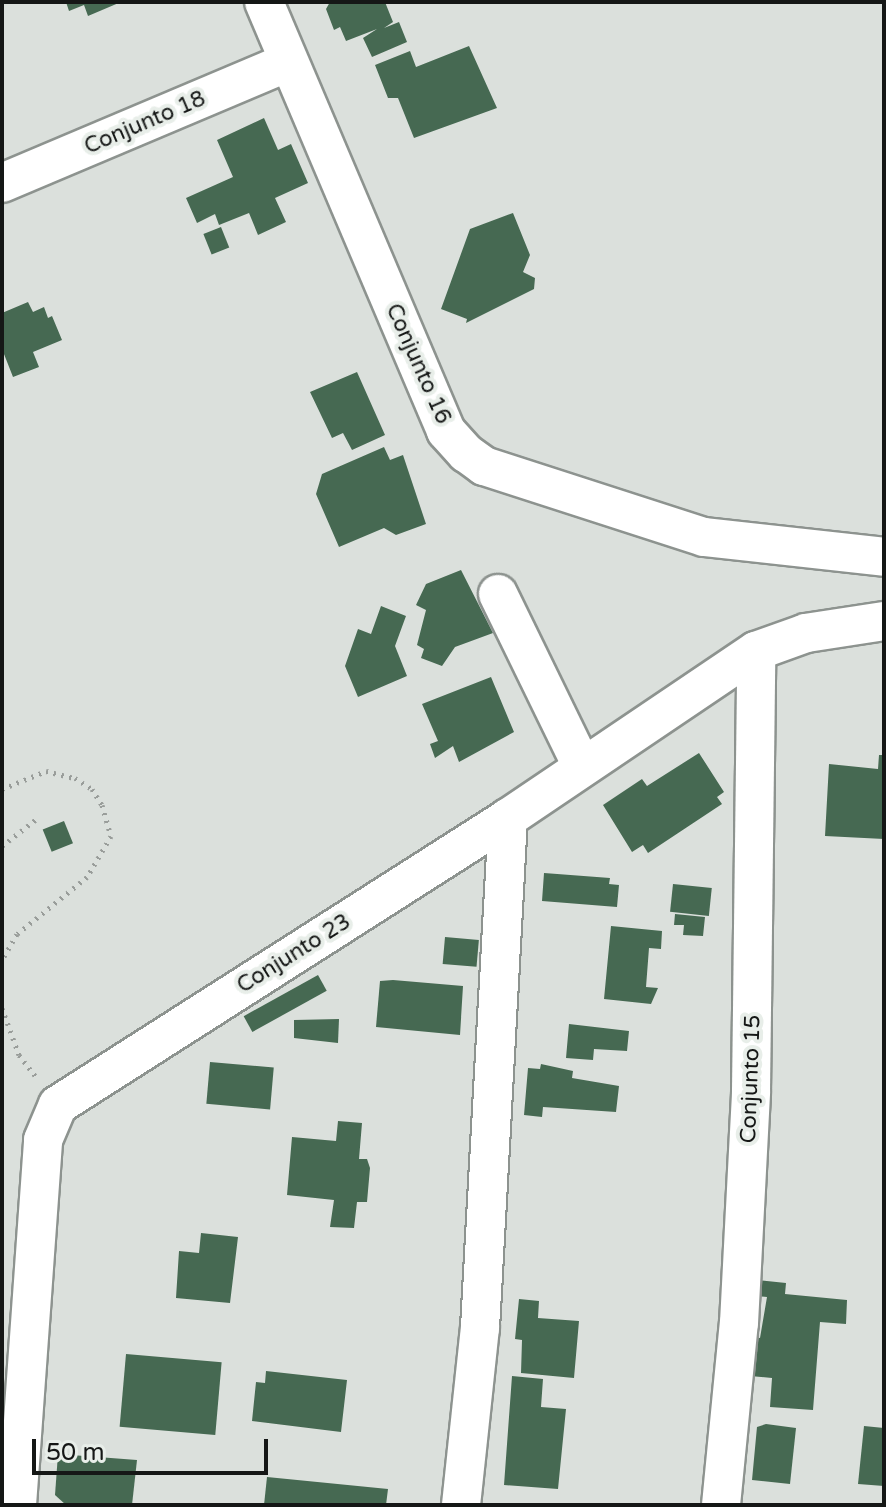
<!DOCTYPE html>
<html>
<head>
<meta charset="utf-8">
<style>
  body { margin:0 }
  #map { position:relative; width:886px; height:1507px; overflow:hidden; background:#dbe0dc; font-family:"Varela Round",sans-serif }
  div>[style] { position:absolute }
  .building>* { inset:0; background:#466952; transform-origin:0 0 }
  .path>* { height:5px; margin-top:-2.5px; transform-origin:0; background:repeating-linear-gradient(90deg,#999d9a 0 2px,transparent 0 8px) }
  .roads { filter:drop-shadow(2px 0 #8d938f) drop-shadow(-2px 0 #8d938f) drop-shadow(0 2px #8d938f) drop-shadow(0 -2px #8d938f) }
  .street>* { height:38px; margin:-19px; padding:0 19px; transform-origin:19px; border-radius:19px; background:#fff }
  span { translate:-50% -50%; white-space:nowrap; text-align:center; line-height:1.15; -webkit-text-stroke:8px #e8eee9; paint-order:stroke }
  .street-label { font-size:22px; color:#151716 }
  .frame { position:absolute; inset:0; border:4px solid #151716; pointer-events:none }
  .scale { position:absolute; left:32px; top:1439px; width:236px; height:36px; box-sizing:border-box; border:4px solid #151716; border-top:0; padding-left:10px; font-size:24px; line-height:28px; white-space:nowrap; color:#151716; -webkit-text-stroke:6px #e8eee9; paint-order:stroke }
</style>
</head>
<body>
<div id="map">
  <div class="building">
    <div style="clip-path:polygon(66px 2px,121px 2px,88px 16px,84px 5px,69px 11px)"></div>
    <div style="clip-path:polygon(330px 2px,385px 2px,393px 22px,384px 28px,399px 22px,407px 42px,372px 57px,363px 38px,377px 29px,346px 41px,340px 27px,334px 30px,326px 9px)"></div>
    <div style="clip-path:polygon(469px 46px,497px 108px,414px 138px,398px 98px,388px 98px,375px 65px,410px 51px,416px 67px)"></div>
    <div style="clip-path:polygon(264px 118px,278px 150px,291px 144px,308px 183px,275px 198px,286px 222px,258px 235px,249px 213px,219px 225px,215px 214px,197px 223px,186px 198px,233px 177px,217px 140px)"></div>
    <div style="clip-path:polygon(513px 213px,530px 255px,523px 272px,535px 278px,534px 289px,466px 323px,467px 319px,441px 309px,470px 229px)"></div>
    <div style="left:221px;top:227px;width:22px;height:19px;rotate:68deg"></div>
    <div style="clip-path:polygon(28px 302px,33px 312px,44px 307px,48px 318px,52px 316px,62px 340px,33px 352px,39px 367px,13px 377px,2px 349px,2px 313px)"></div>
    <div style="clip-path:polygon(357px 372px,385px 435px,352px 450px,343px 433px,332px 438px,310px 392px)"></div>
    <div style="clip-path:polygon(384px 447px,390px 460px,403px 455px,426px 524px,396px 535px,384px 528px,339px 547px,316px 494px,322px 474px)"></div>
    <div style="clip-path:polygon(461px 570px,493px 633px,455px 647px,442px 666px,421px 658px,424px 649px,417px 645px,426px 610px,416px 605px,426px 584px)"></div>
    <div style="clip-path:polygon(381px 606px,406px 616px,395px 646px,407px 676px,358px 697px,345px 666px,358px 629px,371px 634px)"></div>
    <div style="clip-path:polygon(491px 677px,514px 732px,459px 762px,453px 746px,435px 758px,430px 744px,438px 741px,422px 704px)"></div>
    <div style="clip-path:polygon(699px 753px,724px 792px,717px 797px,722px 804px,648px 853px,643px 845px,632px 852px,603px 805px,642px 779px,647px 786px)"></div>
    <div style="clip-path:polygon(879px 755px,884px 755px,884px 839px,825px 836px,829px 764px,878px 769px)"></div>
    <div style="left:64px;top:821px;width:24px;height:23px;rotate:68deg"></div>
    <div style="clip-path:polygon(544px 873px,610px 878px,609px 884px,619px 885px,617px 907px,542px 901px)"></div>
    <div style="left:673px;top:884px;width:39px;height:28px;rotate:6deg"></div>
    <div style="clip-path:polygon(675px 914px,705px 917px,703px 936px,683px 935px,684px 925px,674px 925px)"></div>
    <div style="clip-path:polygon(611px 926px,662px 931px,661px 949px,649px 948px,646px 987px,658px 988px,651px 1004px,604px 999px)"></div>
    <div style="left:445px;top:937px;width:34px;height:27px;rotate:5deg"></div>
    <div style="left:318px;top:975px;width:18px;height:85px;rotate:61deg"></div>
    <div style="clip-path:polygon(393px 980px,463px 986px,460px 1035px,376px 1027px,380px 981px)"></div>
    <div style="clip-path:polygon(339px 1019px,338px 1043px,294px 1038px,294px 1020px)"></div>
    <div style="clip-path:polygon(569px 1024px,629px 1031px,627px 1051px,594px 1049px,593px 1060px,566px 1058px)"></div>
    <div style="left:210px;top:1062px;width:64px;height:42px;rotate:5deg"></div>
    <div style="clip-path:polygon(541px 1064px,573px 1071px,572px 1078px,619px 1086px,616px 1112px,543px 1107px,542px 1117px,524px 1115px,528px 1068px,540px 1069px)"></div>
    <div style="clip-path:polygon(338px 1121px,362px 1123px,359px 1159px,367px 1159px,370px 1168px,367px 1202px,357px 1202px,354px 1228px,330px 1227px,334px 1200px,287px 1195px,292px 1137px,336px 1141px)"></div>
    <div style="clip-path:polygon(201px 1233px,238px 1237px,230px 1303px,176px 1298px,179px 1251px,199px 1253px)"></div>
    <div style="clip-path:polygon(758px 1280px,786px 1283px,785px 1294px,847px 1300px,846px 1324px,820px 1322px,813px 1410px,770px 1407px,772px 1378px,750px 1376px,753px 1337px,760px 1338px,767px 1297px,757px 1296px)"></div>
    <div style="clip-path:polygon(519px 1299px,539px 1301px,538px 1318px,579px 1321px,574px 1378px,521px 1373px,522px 1340px,515px 1339px)"></div>
    <div style="left:126px;top:1354px;width:96px;height:73px;rotate:5deg"></div>
    <div style="clip-path:polygon(266px 1371px,347px 1380px,341px 1432px,252px 1421px,256px 1382px,265px 1383px)"></div>
    <div style="clip-path:polygon(512px 1376px,543px 1379px,541px 1407px,566px 1409px,558px 1489px,504px 1485px)"></div>
    <div style="clip-path:polygon(766px 1424px,796px 1428px,790px 1484px,752px 1480px,757px 1427px)"></div>
    <div style="clip-path:polygon(864px 1426px,884px 1428px,884px 1486px,858px 1484px)"></div>
    <div style="clip-path:polygon(58px 1454px,137px 1460px,132px 1505px,66px 1505px,55px 1495px)"></div>
    <div style="clip-path:polygon(267px 1477px,388px 1489px,386px 1505px,264px 1505px)"></div>
  </div>
  <div class="path">
    <div style="left:2px;top:789px;width:48px;rotate:-22.2deg"></div>
    <div style="left:46px;top:771px;width:30px;rotate:14deg"></div>
    <div style="left:75px;top:778px;width:20px;rotate:33deg"></div>
    <div style="left:92px;top:789px;width:19px;rotate:58deg"></div>
    <div style="left:102px;top:805px;width:32px;rotate:74deg"></div>
    <div style="left:111px;top:836px;width:48px;rotate:120.3deg"></div>
    <div style="left:87px;top:877px;width:90px;rotate:140.8deg"></div>
    <div style="left:17px;top:934px;width:30px;rotate:120deg"></div>
    <div style="left:2px;top:846px;width:47px;rotate:-38.1deg"></div>
    <div style="left:2px;top:1008px;width:50px;rotate:70.1deg"></div>
    <div style="left:19px;top:1055px;width:31px;rotate:52deg"></div>
  </div>
  <div class="roads">
    <div class="street">
      <div style="left:264px;top:2px;width:466px;rotate:67deg"></div>
      <div style="left:446px;top:431px;width:30px;rotate:48deg"></div>
      <div style="left:466px;top:453px;width:22px;rotate:36deg"></div>
      <div style="left:484px;top:466px;width:231px;rotate:17.9deg"></div>
      <div style="left:704px;top:537px;width:181px;rotate:6.3deg"></div>
      <div style="left:2px;top:183px;width:311px;rotate:-22.9deg"></div>
      <div style="left:498px;top:594px;width:191px;rotate:64deg"></div>
      <div style="left:17px;top:1505px;width:366px;rotate:-85.9deg"></div>
      <div style="left:43px;top:1140px;width:38px;rotate:-67deg"></div>
      <div style="left:58px;top:1105px;width:534px;rotate:-32.53deg"></div>
      <div style="left:508px;top:818px;width:299px;rotate:-34deg"></div>
      <div style="left:756px;top:651px;width:53px;rotate:-19.8deg"></div>
      <div style="left:806px;top:633px;width:79px;rotate:-8.7deg"></div>
      <div style="left:461px;top:1505px;width:178px;rotate:-83.9deg"></div>
      <div style="left:480px;top:1328px;width:511px;rotate:-86.86deg"></div>
      <div style="left:721px;top:1505px;width:183px;rotate:-84.4deg"></div>
      <div style="left:739px;top:1323px;width:232px;rotate:-87deg"></div>
      <div style="left:751px;top:1091px;width:440px;rotate:-89.3deg"></div>
    </div>
  </div>
  <div class="street-label">
    <span style="left:145px;top:123px;rotate:-23deg">Conjunto 18</span>
    <span style="left:418px;top:364px;rotate:66deg">Conjunto 16</span>
    <span style="left:294px;top:954px;rotate:-32deg">Conjunto 23</span>
    <span style="left:751px;top:1079px;rotate:-88deg">Conjunto 15</span>
  </div>
  <div class="frame"></div>
  <div class="scale">50 m</div>
</div>
</body>
</html>
